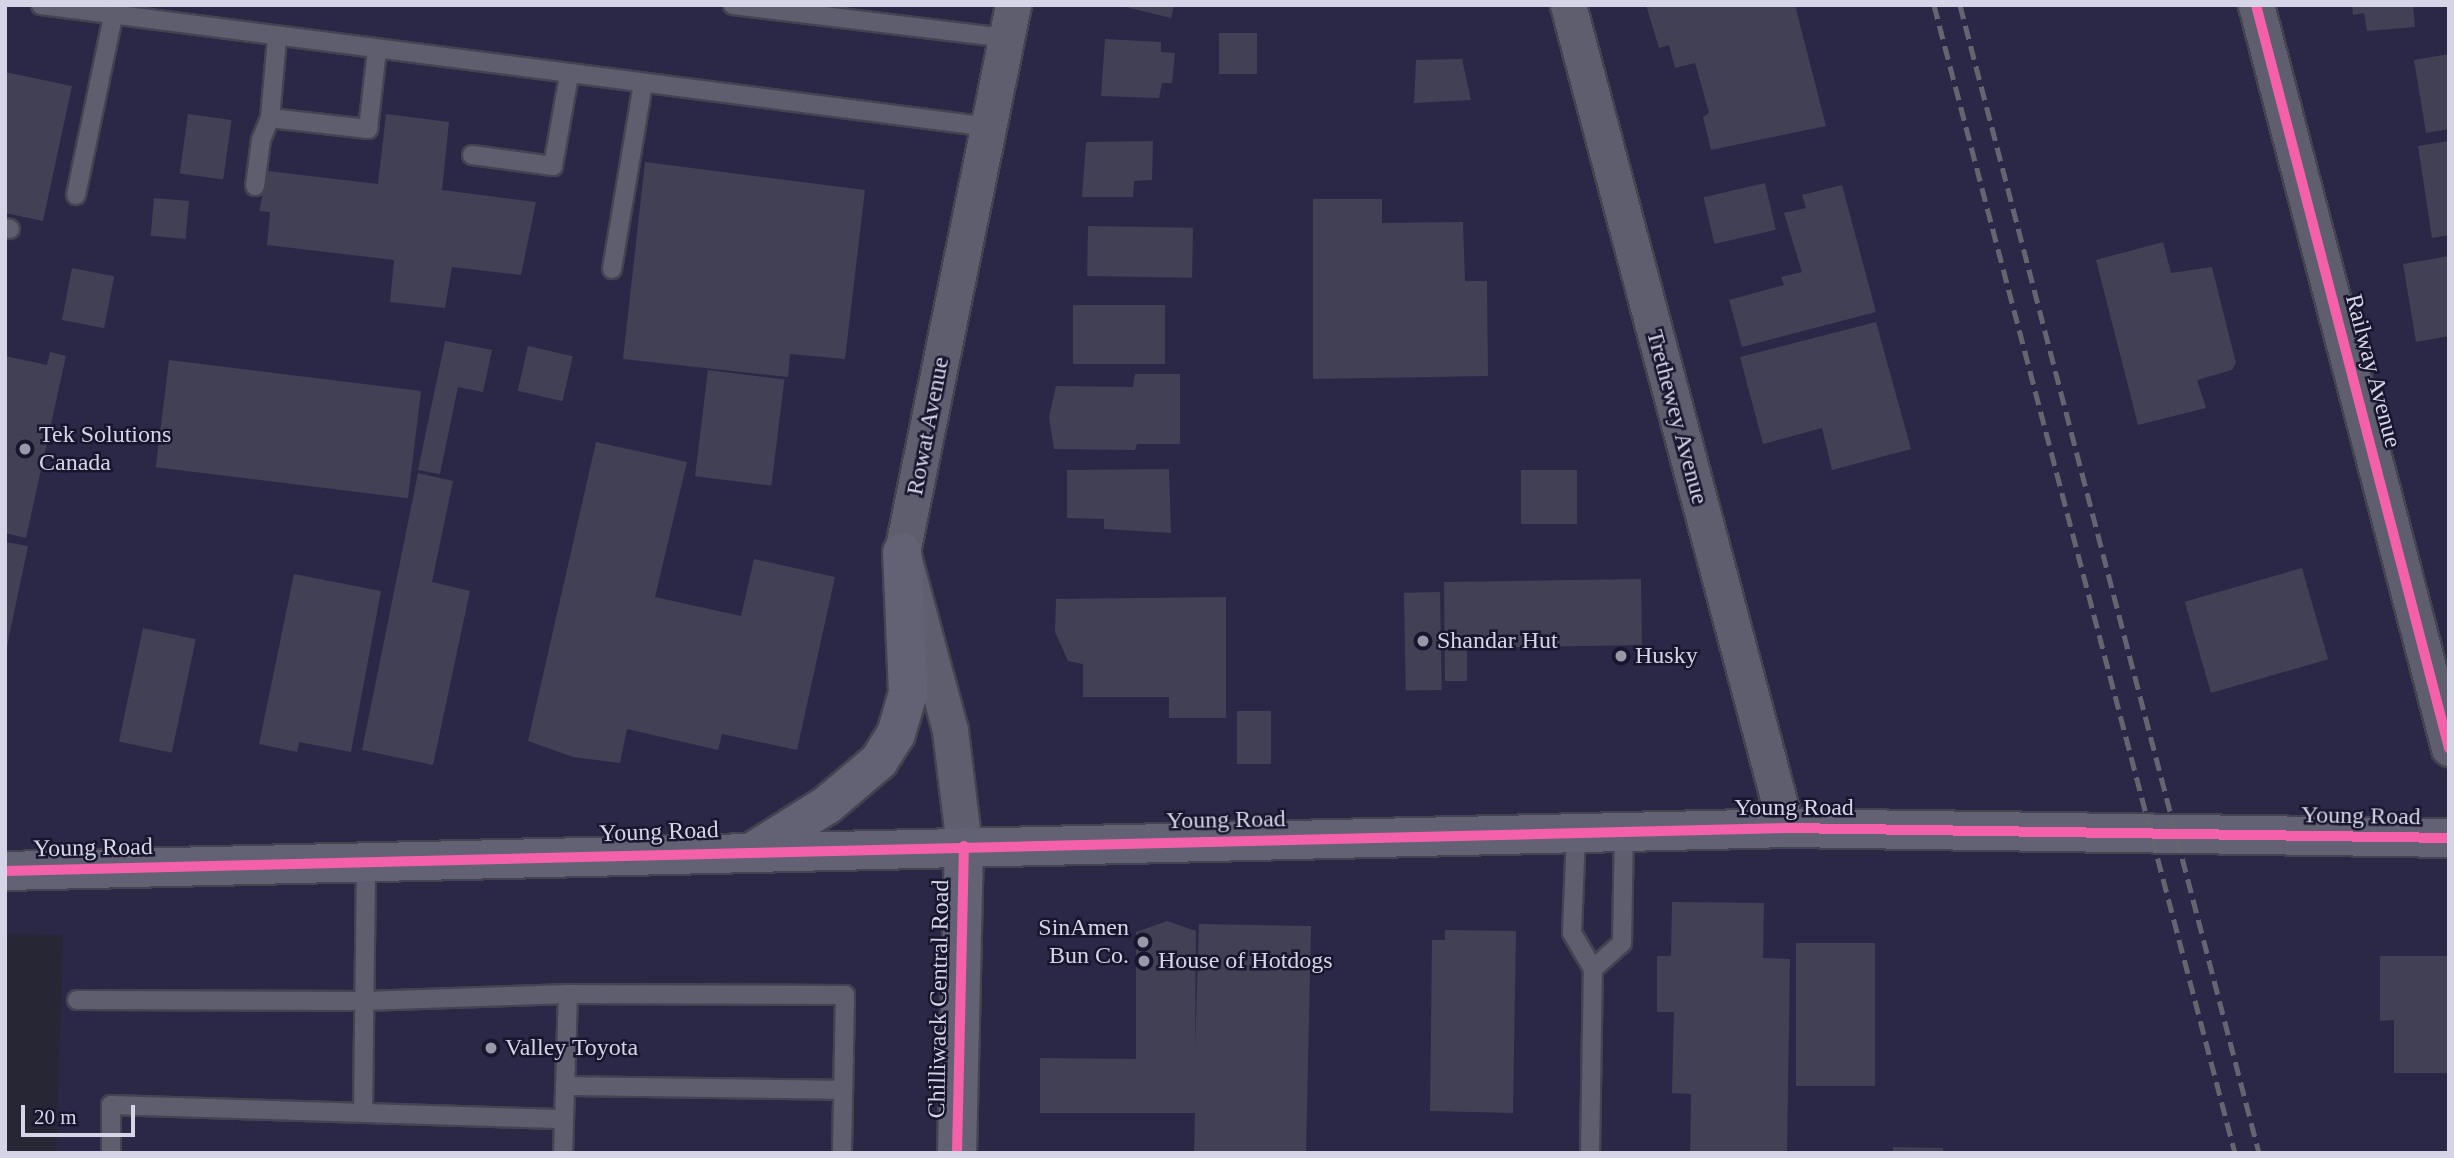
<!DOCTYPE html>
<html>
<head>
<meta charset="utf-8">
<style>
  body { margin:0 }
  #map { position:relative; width:2454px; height:1158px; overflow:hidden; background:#272634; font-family:"Times New Roman",serif }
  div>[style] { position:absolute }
  .built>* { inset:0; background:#2a2846 }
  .building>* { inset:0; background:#424054; transform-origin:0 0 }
  .roads { filter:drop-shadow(2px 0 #444350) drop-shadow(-2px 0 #444350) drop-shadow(0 2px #444350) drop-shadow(0 -2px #444350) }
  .lane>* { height:18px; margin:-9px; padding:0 9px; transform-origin:9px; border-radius:9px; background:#5f5e6f }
  .street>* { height:35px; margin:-17.5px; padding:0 17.5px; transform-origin:17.5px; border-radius:17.5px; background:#5f5e6f }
  .secondary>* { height:38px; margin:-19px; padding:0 19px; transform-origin:19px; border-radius:19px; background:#626274 }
  .rail>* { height:5px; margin-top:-2.5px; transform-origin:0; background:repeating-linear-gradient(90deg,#656572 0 14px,transparent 0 21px) }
  .cycleway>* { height:10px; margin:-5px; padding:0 5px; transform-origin:5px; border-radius:5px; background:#f560ab }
  .dots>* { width:19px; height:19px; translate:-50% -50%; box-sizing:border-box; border:4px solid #18162f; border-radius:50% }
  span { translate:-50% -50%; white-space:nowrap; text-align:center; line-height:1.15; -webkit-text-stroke:5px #18162f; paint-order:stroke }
  .street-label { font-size:24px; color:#d5d5e7 }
  .poi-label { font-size:24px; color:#d5d5e7 }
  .left { translate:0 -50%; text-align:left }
  .right { translate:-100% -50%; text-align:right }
  .frame { position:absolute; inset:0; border:7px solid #d5d5e7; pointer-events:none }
  .scale { position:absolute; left:21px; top:1105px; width:114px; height:32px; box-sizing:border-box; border:4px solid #d5d5e7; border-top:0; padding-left:9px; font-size:21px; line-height:24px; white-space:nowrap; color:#d5d5e7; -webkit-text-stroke:5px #18162f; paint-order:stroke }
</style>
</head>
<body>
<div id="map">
  <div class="built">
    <div style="clip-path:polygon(5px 5px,2449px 5px,2449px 1153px,56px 1153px,63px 935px,5px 934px)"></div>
  </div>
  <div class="building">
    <div style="clip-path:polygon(1118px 5px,1174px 5px,1171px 18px)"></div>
    <div style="clip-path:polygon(1646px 5px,1795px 5px,1826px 126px,1711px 150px,1703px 117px,1709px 113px,1695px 63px,1675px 68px,1669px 45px,1659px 48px)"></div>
    <div style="clip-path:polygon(2352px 5px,2413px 5px,2415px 27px,2367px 31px,2364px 13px,2353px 15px)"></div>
    <div style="left:1257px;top:33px;width:41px;height:38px;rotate:90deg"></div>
    <div style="clip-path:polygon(1105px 39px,1161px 42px,1161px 52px,1175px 53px,1172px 83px,1162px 83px,1159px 98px,1101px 96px)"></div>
    <div style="clip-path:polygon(2449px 54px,2449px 129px,2426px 133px,2414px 60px)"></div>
    <div style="clip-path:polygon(1462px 59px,1471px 100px,1414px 103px,1416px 60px)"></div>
    <div style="clip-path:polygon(5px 72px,72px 86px,43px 221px,5px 213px)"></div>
    <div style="left:188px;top:114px;width:44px;height:60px;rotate:8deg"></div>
    <div style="clip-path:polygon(386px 114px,449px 122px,442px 190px,536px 202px,521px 275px,452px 267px,445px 308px,390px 302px,394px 260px,267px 245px,270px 212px,259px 211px,268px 171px,378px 184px)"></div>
    <div style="clip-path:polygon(1153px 141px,1152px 180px,1134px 181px,1133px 197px,1082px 197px,1086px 142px)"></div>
    <div style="clip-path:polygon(2449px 141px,2449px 235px,2432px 238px,2418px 146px)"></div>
    <div style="clip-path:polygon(645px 162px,865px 190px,845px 359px,790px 354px,788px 377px,623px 359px)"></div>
    <div style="left:1765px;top:183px;width:48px;height:63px;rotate:77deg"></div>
    <div style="clip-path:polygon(1842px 185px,1876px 312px,1742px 347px,1729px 300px,1784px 285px,1781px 277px,1802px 272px,1784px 213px,1806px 208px,1802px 195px)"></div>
    <div style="left:154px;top:198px;width:35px;height:38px;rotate:5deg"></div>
    <div style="clip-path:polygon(1313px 199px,1382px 199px,1382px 223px,1463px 222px,1465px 281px,1487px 281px,1488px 376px,1313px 379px)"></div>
    <div style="left:1088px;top:226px;width:105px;height:50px;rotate:1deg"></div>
    <div style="clip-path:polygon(2163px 242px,2171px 273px,2212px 267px,2236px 363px,2232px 370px,2197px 380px,2206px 408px,2138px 425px,2096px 260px)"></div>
    <div style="clip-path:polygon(2449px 256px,2449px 336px,2416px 342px,2403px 264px)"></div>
    <div style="left:72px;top:268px;width:43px;height:53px;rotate:11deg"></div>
    <div style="left:1165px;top:305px;width:59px;height:92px;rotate:90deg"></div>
    <div style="clip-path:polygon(1876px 322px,1911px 449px,1832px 470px,1822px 428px,1763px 444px,1740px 357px)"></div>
    <div style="clip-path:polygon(445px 341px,492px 350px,483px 392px,458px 387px,440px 474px,418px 470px)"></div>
    <div style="left:528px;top:346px;width:46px;height:46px;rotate:13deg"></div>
    <div style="clip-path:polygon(50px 352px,66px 356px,26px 538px,5px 533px,5px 356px,47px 365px)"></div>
    <div style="left:169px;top:360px;width:254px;height:108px;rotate:7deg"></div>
    <div style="left:708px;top:370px;width:77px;height:107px;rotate:7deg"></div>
    <div style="clip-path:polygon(1135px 374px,1180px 374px,1180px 444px,1137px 444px,1135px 450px,1054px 449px,1049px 417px,1056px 386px,1133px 387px)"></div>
    <div style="clip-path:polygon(596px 442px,687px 462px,655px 597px,741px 616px,754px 559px,835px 577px,797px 750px,722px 734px,718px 750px,627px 729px,620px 763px,573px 757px,528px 741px)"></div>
    <div style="clip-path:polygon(1169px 469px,1171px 533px,1104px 529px,1104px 519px,1067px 518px,1067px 470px)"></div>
    <div style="left:1521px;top:470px;width:56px;height:54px"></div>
    <div style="clip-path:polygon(418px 473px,453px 481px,432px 582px,470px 591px,433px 765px,362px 750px)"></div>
    <div style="clip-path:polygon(5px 542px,28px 546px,6px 651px,5px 650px)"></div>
    <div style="left:2302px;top:568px;width:95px;height:122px;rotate:74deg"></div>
    <div style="clip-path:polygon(294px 574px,381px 591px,351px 752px,299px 742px,297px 752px,259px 744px)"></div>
    <div style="clip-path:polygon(1641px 579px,1642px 645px,1467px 648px,1467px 681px,1445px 681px,1444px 582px)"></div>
    <div style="left:1440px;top:592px;width:98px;height:36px;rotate:89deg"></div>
    <div style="clip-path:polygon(1226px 597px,1226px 718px,1169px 718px,1169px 697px,1083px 697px,1083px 664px,1068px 661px,1055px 632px,1056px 599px)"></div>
    <div style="left:143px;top:628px;width:54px;height:116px;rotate:12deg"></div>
    <div style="left:1237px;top:711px;width:34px;height:53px"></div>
    <div style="clip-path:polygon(1672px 902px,1764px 903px,1763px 958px,1790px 959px,1787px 1153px,1690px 1153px,1691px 1094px,1672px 1093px,1674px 1012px,1657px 1012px,1657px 956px,1671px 956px)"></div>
    <div style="clip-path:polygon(1167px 921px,1196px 931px,1195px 1050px,1199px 924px,1311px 926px,1306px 1153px,1194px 1153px,1195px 1113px,1040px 1113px,1040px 1058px,1136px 1059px,1136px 932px)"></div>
    <div style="clip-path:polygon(1445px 930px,1516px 931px,1513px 1113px,1430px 1111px,1432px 940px,1445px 940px)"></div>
    <div style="left:1796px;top:943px;width:79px;height:143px"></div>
    <div style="clip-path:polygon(2380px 956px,2449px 956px,2449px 1073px,2394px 1073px,2394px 1020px,2380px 1021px)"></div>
    <div style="clip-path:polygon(1893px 1147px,1943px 1148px,1943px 1153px,1893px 1153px)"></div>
  </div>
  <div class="roads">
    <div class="lane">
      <div style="left:41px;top:5px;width:956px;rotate:7.33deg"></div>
      <div style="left:733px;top:5px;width:276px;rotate:6.9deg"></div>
      <div style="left:277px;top:39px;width:79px;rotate:95.1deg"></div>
      <div style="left:270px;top:118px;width:99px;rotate:6.4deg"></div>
      <div style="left:368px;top:129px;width:80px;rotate:-83.5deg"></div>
      <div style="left:472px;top:155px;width:82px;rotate:7.7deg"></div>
      <div style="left:553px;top:166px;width:92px;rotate:-80deg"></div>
      <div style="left:255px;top:186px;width:46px;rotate:-82.6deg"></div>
      <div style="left:261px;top:140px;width:24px;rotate:-68deg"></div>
      <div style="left:76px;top:195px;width:182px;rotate:-78.3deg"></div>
      <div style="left:5px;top:228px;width:5px;rotate:11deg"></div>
      <div style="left:612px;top:269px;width:188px;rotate:-80.5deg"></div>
      <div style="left:1576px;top:833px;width:100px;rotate:92.3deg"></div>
      <div style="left:1572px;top:933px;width:42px;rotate:59.7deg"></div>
      <div style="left:77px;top:1000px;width:288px;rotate:0.2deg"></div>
      <div style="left:365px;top:1001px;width:203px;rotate:-2deg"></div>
      <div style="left:565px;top:1086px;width:278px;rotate:0.8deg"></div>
      <div style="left:363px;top:1112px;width:249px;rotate:-89.3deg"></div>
      <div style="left:111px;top:1153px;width:48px;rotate:-90deg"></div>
      <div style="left:111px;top:1105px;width:453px;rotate:1.8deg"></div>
      <div style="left:563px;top:1153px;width:159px;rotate:-88.2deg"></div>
      <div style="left:568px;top:994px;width:277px;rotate:0.2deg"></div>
      <div style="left:845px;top:995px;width:158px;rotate:91.1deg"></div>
      <div style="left:1590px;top:1153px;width:184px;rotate:-89.1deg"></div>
      <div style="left:1593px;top:969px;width:39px;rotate:-42deg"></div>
      <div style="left:1622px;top:943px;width:111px;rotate:-89deg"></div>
    </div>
    <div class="street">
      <div style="left:1568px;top:5px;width:851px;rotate:75.16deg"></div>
      <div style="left:2256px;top:5px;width:768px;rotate:75.44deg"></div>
      <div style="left:964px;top:846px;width:117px;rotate:-96.9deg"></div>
      <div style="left:950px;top:730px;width:184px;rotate:-105.1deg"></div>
      <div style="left:902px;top:552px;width:558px;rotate:-78.53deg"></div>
    </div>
    <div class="secondary">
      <div style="left:755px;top:850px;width:85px;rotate:-32deg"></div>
      <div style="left:827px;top:805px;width:68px;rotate:-40.2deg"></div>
      <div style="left:879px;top:761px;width:32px;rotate:-58deg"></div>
      <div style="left:896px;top:734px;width:43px;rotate:-73.7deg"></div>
      <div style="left:908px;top:693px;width:141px;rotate:-92.4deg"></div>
      <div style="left:5px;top:871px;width:1782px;rotate:-1.38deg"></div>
      <div style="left:1786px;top:828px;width:663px;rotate:0.86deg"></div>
      <div style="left:957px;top:1153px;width:307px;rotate:-88.7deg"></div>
    </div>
  </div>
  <div class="rail">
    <div style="left:1934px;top:5px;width:1187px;rotate:75.31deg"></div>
    <div style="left:1960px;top:5px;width:1186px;rotate:75.4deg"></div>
  </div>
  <div class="cycleway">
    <div style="left:2256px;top:5px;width:768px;rotate:75.44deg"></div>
    <div style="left:5px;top:871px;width:1782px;rotate:-1.38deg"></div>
    <div style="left:1786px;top:828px;width:663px;rotate:0.86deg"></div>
    <div style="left:957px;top:1153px;width:307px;rotate:-88.7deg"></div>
  </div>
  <div class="dots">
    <div style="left:25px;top:449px;background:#9898a8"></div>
    <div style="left:1423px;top:641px;background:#9898a8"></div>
    <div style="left:1621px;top:656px;background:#9898a8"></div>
    <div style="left:1143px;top:942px;background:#9898a8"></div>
    <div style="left:1144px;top:961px;background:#9898a8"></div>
    <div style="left:491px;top:1048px;background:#9898a8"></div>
  </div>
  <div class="street-label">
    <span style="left:2373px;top:371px;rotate:75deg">Railway Avenue</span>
    <span style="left:1677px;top:417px;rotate:75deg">Trethewey Avenue</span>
    <span style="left:928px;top:426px;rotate:-79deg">Rowat Avenue</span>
    <span style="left:1794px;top:808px">Young Road</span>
    <span style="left:2361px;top:816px;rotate:1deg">Young Road</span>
    <span style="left:1226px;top:820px;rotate:-1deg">Young Road</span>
    <span style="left:659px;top:832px;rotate:-2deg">Young Road</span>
    <span style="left:93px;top:848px;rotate:-1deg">Young Road</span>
    <span style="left:939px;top:999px;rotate:-89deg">Chilliwack Central Road</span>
  </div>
  <div class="poi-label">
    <span class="left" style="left:39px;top:449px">Tek Solutions<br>Canada</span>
    <span class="left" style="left:1437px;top:641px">Shandar Hut</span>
    <span class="left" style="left:1635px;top:656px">Husky</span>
    <span class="right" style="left:1129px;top:942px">SinAmen<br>Bun Co.</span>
    <span class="left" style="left:1158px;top:961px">House of Hotdogs</span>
    <span class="left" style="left:505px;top:1048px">Valley Toyota</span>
  </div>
  <div class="frame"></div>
  <div class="scale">20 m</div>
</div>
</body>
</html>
